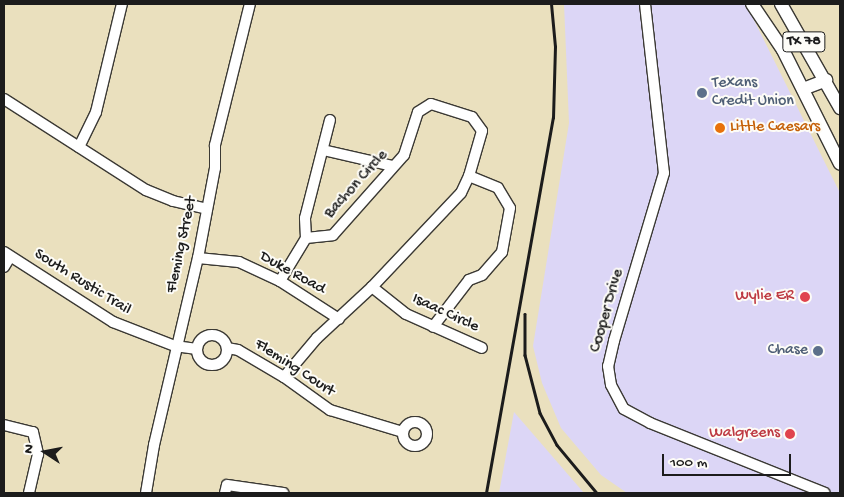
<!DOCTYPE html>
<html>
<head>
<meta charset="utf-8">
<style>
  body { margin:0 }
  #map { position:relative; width:844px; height:497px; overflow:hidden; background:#eae0be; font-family:"Gochi Hand",sans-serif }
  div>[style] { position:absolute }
  .built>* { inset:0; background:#dcd6f6 }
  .roads { filter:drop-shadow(1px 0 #3b3934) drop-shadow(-1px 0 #3b3934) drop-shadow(0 1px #3b3934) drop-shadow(0 -1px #3b3934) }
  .minor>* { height:10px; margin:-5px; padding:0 5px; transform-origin:5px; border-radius:5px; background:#fff }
  .minor>.ring { margin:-5px; padding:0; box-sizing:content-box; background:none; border:10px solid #fff; border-radius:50% }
  .major>* { height:12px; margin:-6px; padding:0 6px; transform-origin:6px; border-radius:6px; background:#fff }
  .rail>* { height:2.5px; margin:-1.25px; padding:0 1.25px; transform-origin:1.25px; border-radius:1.25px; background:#1c1c1c }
  .dots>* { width:14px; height:14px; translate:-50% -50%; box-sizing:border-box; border:2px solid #fdfcf7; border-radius:50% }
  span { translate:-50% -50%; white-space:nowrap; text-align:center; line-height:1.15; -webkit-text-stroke:4px #fdfcf7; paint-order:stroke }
  .shield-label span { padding:1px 4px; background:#fdfcf7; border:1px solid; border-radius:4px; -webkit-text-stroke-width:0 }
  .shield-label { font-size:15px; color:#1c1c1c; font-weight:700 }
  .service-label { font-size:16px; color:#4e5e75 }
  .left { translate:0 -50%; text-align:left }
  .right { translate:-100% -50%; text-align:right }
  .food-label { font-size:16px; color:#c56008 }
  .street-label { font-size:16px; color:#1c1c1c }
  .health-label { font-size:16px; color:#be3a42 }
  .frame { position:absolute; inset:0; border:5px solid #1c1c1c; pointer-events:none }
  .north { position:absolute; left:20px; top:427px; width:50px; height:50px; -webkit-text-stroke:4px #fdfcf7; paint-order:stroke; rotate:281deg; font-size:14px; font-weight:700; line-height:20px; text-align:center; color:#1c1c1c }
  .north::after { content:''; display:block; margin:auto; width:18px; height:22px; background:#1c1c1c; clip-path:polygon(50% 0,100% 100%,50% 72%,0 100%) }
  .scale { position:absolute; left:662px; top:454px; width:129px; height:22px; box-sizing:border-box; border:2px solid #1c1c1c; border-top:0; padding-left:6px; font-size:15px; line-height:18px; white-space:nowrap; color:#1c1c1c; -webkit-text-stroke:4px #fdfcf7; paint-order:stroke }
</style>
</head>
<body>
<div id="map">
  <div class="built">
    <div style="clip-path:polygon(564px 4px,746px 4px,840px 193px,840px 493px,627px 493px,601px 475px,561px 428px,542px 383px,533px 346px,569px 123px)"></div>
    <div style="clip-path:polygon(514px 412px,584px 493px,499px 493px)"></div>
  </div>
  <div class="roads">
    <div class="minor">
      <div style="left:645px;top:4px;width:170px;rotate:83.6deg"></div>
      <div style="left:664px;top:173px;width:175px;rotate:106.6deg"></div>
      <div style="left:614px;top:341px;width:26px;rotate:103deg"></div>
      <div style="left:608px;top:366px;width:19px;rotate:81deg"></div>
      <div style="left:611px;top:385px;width:27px;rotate:62deg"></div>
      <div style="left:624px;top:409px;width:30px;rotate:28deg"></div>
      <div style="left:650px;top:423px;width:188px;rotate:21.8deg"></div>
      <div style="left:4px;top:99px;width:169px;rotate:32.7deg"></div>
      <div style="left:146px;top:190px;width:29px;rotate:22deg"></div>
      <div style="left:173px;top:201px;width:35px;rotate:13deg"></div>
      <div style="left:79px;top:147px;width:39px;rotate:-64deg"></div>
      <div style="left:96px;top:112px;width:111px;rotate:-76.5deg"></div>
      <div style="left:323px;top:150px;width:72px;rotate:12.9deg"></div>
      <div style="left:306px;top:238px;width:27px;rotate:-6deg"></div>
      <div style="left:333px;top:235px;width:107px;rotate:-48.4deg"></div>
      <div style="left:404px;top:155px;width:45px;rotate:-72deg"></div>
      <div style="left:418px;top:112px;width:15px;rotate:-32deg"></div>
      <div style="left:431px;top:104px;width:43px;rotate:17.6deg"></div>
      <div style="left:472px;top:117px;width:17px;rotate:54deg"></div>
      <div style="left:482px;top:131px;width:47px;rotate:106.1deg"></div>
      <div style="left:469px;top:176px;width:31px;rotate:22deg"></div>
      <div style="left:498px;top:188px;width:23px;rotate:59deg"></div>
      <div style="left:510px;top:208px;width:45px;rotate:100.3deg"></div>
      <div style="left:502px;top:252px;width:30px;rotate:131deg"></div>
      <div style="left:482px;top:275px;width:14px;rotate:159deg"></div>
      <div style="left:469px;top:280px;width:59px;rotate:127.5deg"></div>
      <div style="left:306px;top:238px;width:20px;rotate:-93deg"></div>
      <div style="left:305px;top:218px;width:101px;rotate:-75.7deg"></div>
      <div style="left:4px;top:252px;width:130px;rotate:32.7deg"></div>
      <div style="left:113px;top:322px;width:66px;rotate:21.2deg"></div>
      <div style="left:175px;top:346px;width:22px;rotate:8deg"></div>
      <div style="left:198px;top:258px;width:41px;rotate:5.6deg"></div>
      <div style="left:239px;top:262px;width:45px;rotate:24.9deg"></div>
      <div style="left:280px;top:281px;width:70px;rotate:32.8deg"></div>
      <div style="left:4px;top:267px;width:12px;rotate:-59deg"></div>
      <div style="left:280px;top:281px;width:50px;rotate:-58.8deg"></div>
      <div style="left:372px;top:287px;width:43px;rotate:38.5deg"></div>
      <div style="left:406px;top:314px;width:83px;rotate:24.1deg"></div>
      <div class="ring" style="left:197px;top:335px;width:20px;height:20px"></div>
      <div style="left:227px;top:348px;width:11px;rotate:10deg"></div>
      <div style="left:238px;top:350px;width:53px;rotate:30.4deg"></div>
      <div style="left:284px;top:377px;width:57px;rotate:35.7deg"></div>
      <div style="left:330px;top:410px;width:76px;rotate:16.8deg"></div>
      <div style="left:284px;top:377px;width:51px;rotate:-49.8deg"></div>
      <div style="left:317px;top:338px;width:75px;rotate:-42.8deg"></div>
      <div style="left:372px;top:287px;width:129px;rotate:-46.6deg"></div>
      <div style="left:461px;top:193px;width:19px;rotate:-65deg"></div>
      <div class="ring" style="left:403px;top:422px;width:14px;height:14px"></div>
      <div style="left:4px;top:425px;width:30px;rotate:14deg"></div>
      <div style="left:33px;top:432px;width:23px;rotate:77deg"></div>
      <div style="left:38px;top:454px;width:40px;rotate:103deg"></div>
      <div style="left:146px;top:493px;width:49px;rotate:-80.5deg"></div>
      <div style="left:154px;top:445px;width:192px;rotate:-76.8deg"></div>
      <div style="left:198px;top:258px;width:92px;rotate:-79.3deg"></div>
      <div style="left:215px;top:168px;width:23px;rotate:-90deg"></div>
      <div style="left:215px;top:145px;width:145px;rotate:-76.1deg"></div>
      <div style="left:225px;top:493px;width:8px;rotate:-76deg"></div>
      <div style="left:227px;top:485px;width:57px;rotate:8.1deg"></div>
    </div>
    <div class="major">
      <div style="left:752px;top:4px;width:55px;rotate:56deg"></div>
      <div style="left:783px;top:50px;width:127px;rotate:63.4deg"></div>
      <div style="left:781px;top:4px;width:120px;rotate:60.4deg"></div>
      <div style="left:803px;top:89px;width:25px;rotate:-21deg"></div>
    </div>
  </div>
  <div class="rail">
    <div style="left:525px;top:314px;width:41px;rotate:90deg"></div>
    <div style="left:525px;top:355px;width:60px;rotate:75.5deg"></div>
    <div style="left:540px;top:413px;width:36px;rotate:62deg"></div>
    <div style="left:557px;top:445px;width:62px;rotate:50.2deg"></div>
    <div style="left:486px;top:493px;width:381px;rotate:-79.9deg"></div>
    <div style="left:553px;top:118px;width:71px;rotate:-88.4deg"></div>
    <div style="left:555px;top:47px;width:43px;rotate:-95.3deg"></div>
  </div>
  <div class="dots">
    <div style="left:702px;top:93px;background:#5c6f8a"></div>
    <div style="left:720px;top:128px;background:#e8710a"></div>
    <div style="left:805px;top:297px;background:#e0444e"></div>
    <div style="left:818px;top:351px;background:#5c6f8a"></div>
    <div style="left:790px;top:434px;background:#e0444e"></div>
  </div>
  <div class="shield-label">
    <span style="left:804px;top:42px">TX 78</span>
  </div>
  <div class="service-label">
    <span class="left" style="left:712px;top:93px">Texans<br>Credit Union</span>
    <span class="right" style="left:808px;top:351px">Chase</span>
  </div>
  <div class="food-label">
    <span class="left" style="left:730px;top:128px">Little Caesars</span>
  </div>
  <div class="street-label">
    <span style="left:357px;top:185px;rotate:-48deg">Bachon Circle</span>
    <span style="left:183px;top:245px;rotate:-78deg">Fleming Street</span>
    <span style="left:292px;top:274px;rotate:29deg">Duke Road</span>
    <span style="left:82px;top:283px;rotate:32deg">South Rustic Trail</span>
    <span style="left:608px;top:311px;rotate:-74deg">Cooper Drive</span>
    <span style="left:445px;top:314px;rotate:25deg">Isaac Circle</span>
    <span style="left:294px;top:369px;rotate:33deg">Fleming Court</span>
  </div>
  <div class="health-label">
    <span class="right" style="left:794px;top:297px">Wylie ER</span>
    <span class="right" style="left:780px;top:434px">Walgreens</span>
  </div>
  <div class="frame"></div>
  <div class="north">N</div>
  <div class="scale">100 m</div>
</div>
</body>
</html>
